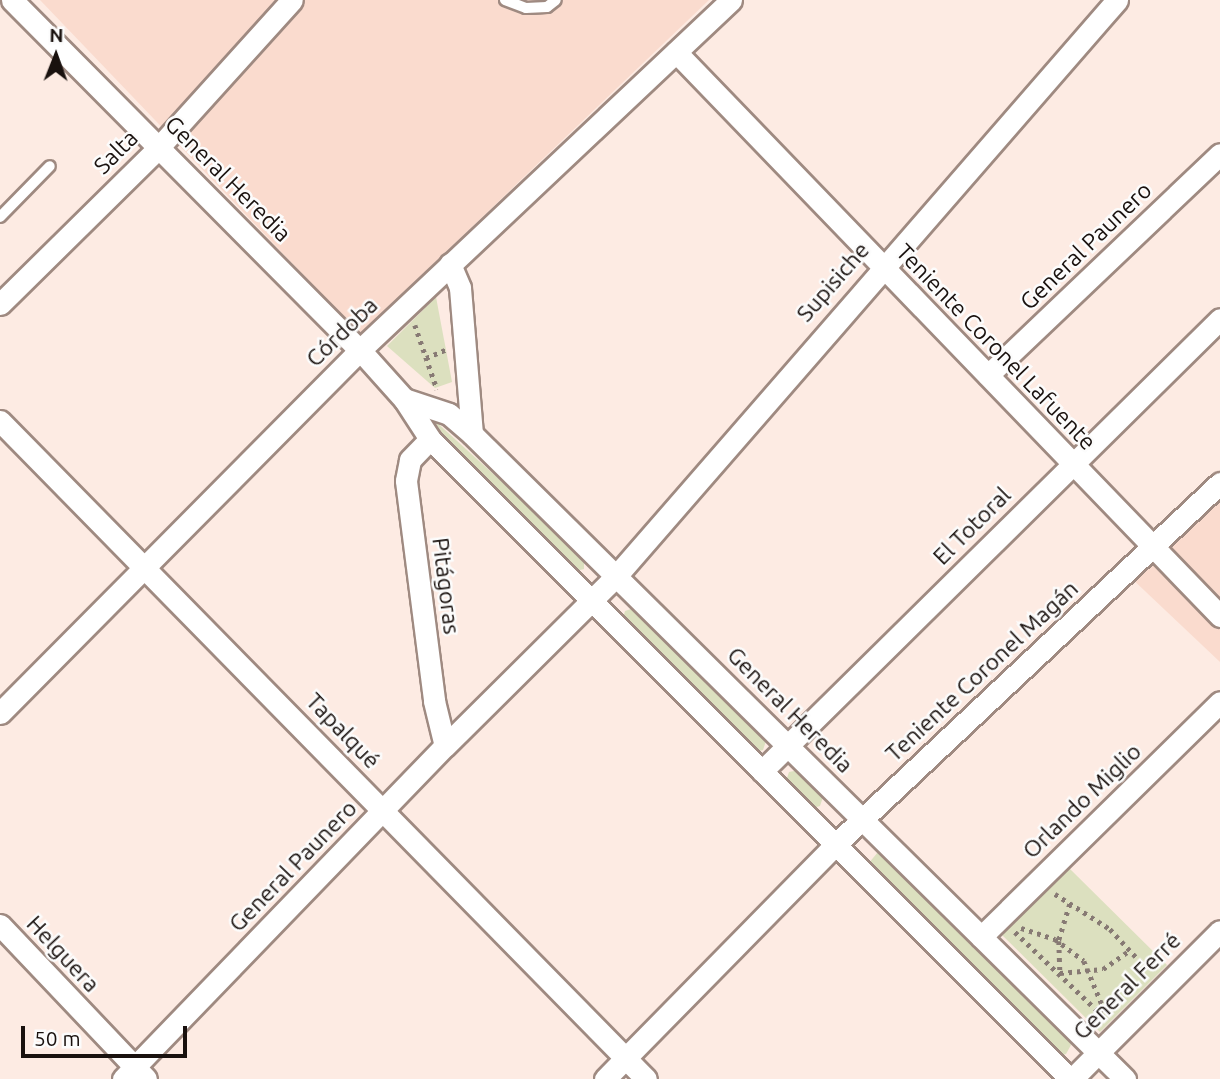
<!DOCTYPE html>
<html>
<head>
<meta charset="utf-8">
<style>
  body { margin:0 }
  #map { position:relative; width:1220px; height:1079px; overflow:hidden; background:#fdebe3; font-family:Ubuntu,sans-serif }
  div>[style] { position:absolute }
  .built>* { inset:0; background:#fadbce }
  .green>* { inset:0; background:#dce0bf }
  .path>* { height:4.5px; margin-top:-2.25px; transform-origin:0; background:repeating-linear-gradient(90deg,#877a74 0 3.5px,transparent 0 8.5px) }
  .roads { filter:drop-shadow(2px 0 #9f8a81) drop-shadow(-2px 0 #9f8a81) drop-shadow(0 2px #9f8a81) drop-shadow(0 -2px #9f8a81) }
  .service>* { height:10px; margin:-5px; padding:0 5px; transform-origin:5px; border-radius:5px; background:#fff }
  .minor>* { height:21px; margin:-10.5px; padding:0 10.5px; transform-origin:10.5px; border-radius:10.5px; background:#fff }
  span { translate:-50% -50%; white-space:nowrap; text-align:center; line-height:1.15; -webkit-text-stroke:5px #fcfcfc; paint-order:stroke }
  .street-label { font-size:23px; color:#19110e }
  .north { position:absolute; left:21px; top:21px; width:70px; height:70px; -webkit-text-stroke:5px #fcfcfc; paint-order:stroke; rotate:1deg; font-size:19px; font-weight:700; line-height:28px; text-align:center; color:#19110e }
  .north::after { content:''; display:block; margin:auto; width:24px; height:32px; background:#19110e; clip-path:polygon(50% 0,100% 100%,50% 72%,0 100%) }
  .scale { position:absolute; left:21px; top:1026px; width:166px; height:32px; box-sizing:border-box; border:4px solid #19110e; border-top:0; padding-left:9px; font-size:21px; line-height:24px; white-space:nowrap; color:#19110e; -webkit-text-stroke:5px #fcfcfc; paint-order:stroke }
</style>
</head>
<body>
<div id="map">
  <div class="built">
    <div style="clip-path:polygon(40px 0,709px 0,360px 334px)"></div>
    <div style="clip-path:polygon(1220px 495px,1220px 662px,1128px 575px)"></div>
  </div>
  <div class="green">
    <div style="clip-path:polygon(436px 297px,452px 382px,435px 388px,387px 346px)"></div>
    <div style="clip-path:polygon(433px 419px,584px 557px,584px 569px,576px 571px,448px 443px)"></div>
    <div style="clip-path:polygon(634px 608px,767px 738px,763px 750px,756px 752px,623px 618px,625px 611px)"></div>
    <div style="clip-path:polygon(799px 770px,824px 794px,820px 806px,813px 808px,786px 781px,789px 772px)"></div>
    <div style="clip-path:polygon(878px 852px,1067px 1037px,1071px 1045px,1066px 1054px,1060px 1056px,868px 864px)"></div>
    <div style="clip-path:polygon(1068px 867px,1167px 965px,1100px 1032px,1001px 934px)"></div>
  </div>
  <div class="path">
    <div style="left:415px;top:325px;width:68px;rotate:71deg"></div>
    <div style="left:426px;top:358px;width:21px;rotate:-23deg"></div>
    <div style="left:1055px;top:894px;width:65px;rotate:32.5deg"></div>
    <div style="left:1110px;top:929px;width:59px;rotate:47.1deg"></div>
    <div style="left:1070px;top:904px;width:39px;rotate:107deg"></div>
    <div style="left:1059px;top:941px;width:32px;rotate:88deg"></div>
    <div style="left:1060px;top:973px;width:43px;rotate:-5.3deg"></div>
    <div style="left:1103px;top:969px;width:33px;rotate:-35deg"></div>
    <div style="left:1021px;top:928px;width:36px;rotate:18deg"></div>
    <div style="left:1055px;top:939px;width:36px;rotate:37deg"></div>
    <div style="left:1084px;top:961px;width:57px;rotate:67.5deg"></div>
    <div style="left:1015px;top:932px;width:124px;rotate:43.7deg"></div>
  </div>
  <div class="roads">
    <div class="service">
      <div style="left:505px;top:0;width:22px;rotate:21deg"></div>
      <div style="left:526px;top:8px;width:21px;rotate:-3deg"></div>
      <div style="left:547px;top:7px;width:11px;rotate:-38deg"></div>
      <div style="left:0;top:217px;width:71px;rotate:-45.6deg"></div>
    </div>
    <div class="minor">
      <div style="left:12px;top:0;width:494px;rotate:45.2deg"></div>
      <div style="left:360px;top:350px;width:66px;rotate:48.1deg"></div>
      <div style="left:404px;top:399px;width:48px;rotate:57deg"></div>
      <div style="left:430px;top:439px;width:905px;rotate:45deg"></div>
      <div style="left:676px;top:52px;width:784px;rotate:46.03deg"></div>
      <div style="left:450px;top:264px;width:26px;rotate:67deg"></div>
      <div style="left:460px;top:288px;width:146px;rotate:85.3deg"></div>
      <div style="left:0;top:304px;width:223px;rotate:-44.6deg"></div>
      <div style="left:159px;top:147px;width:198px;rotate:-47.9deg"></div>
      <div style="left:988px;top:375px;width:320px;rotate:-43.6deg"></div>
      <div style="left:404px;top:399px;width:47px;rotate:18.4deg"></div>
      <div style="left:449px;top:414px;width:30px;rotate:41deg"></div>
      <div style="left:472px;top:434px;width:918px;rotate:44.65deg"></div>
      <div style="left:0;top:421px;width:922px;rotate:45.53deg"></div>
      <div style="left:430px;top:439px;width:29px;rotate:134deg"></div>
      <div style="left:410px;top:460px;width:21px;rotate:101deg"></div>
      <div style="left:406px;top:481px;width:222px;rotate:82.7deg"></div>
      <div style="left:434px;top:701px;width:46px;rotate:76.3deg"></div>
      <div style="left:0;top:713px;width:511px;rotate:-45.24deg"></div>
      <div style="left:360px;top:350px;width:510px;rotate:-43.33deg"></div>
      <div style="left:762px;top:771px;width:643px;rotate:-44.62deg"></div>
      <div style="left:0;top:925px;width:212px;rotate:46.5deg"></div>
      <div style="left:981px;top:937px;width:335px;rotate:-44.5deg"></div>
      <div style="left:123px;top:1079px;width:463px;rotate:-46deg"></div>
      <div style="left:445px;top:746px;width:243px;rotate:-44.8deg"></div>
      <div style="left:617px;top:575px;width:762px;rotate:-48.99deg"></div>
      <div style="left:605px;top:1079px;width:330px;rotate:-45.5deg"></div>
      <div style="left:836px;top:844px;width:527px;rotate:-43.23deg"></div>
      <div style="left:1072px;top:1079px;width:209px;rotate:-45deg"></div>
    </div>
  </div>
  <div class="street-label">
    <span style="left:116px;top:152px;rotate:-45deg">Salta</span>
    <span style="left:228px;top:179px;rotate:45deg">General Heredia</span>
    <span style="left:1086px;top:246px;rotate:-44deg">General Paunero</span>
    <span style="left:833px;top:282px;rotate:-49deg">Supisiche</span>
    <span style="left:342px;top:332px;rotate:-44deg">Córdoba</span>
    <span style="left:996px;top:347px;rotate:46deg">Teniente Coronel Lafuente</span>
    <span style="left:972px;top:526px;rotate:-45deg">El Totoral</span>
    <span style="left:446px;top:586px;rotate:83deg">Pitágoras</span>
    <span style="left:982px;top:671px;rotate:-43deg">Teniente Coronel Magán</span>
    <span style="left:790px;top:710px;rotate:45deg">General Heredia</span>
    <span style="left:343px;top:731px;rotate:46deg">Tapalqué</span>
    <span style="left:1082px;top:801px;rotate:-44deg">Orlando Miglio</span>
    <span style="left:293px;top:866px;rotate:-46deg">General Paunero</span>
    <span style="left:63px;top:954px;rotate:47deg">Helguera</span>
    <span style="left:1127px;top:986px;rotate:-45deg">General Ferré</span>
  </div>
  <div class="north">N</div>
  <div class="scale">50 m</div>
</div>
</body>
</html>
